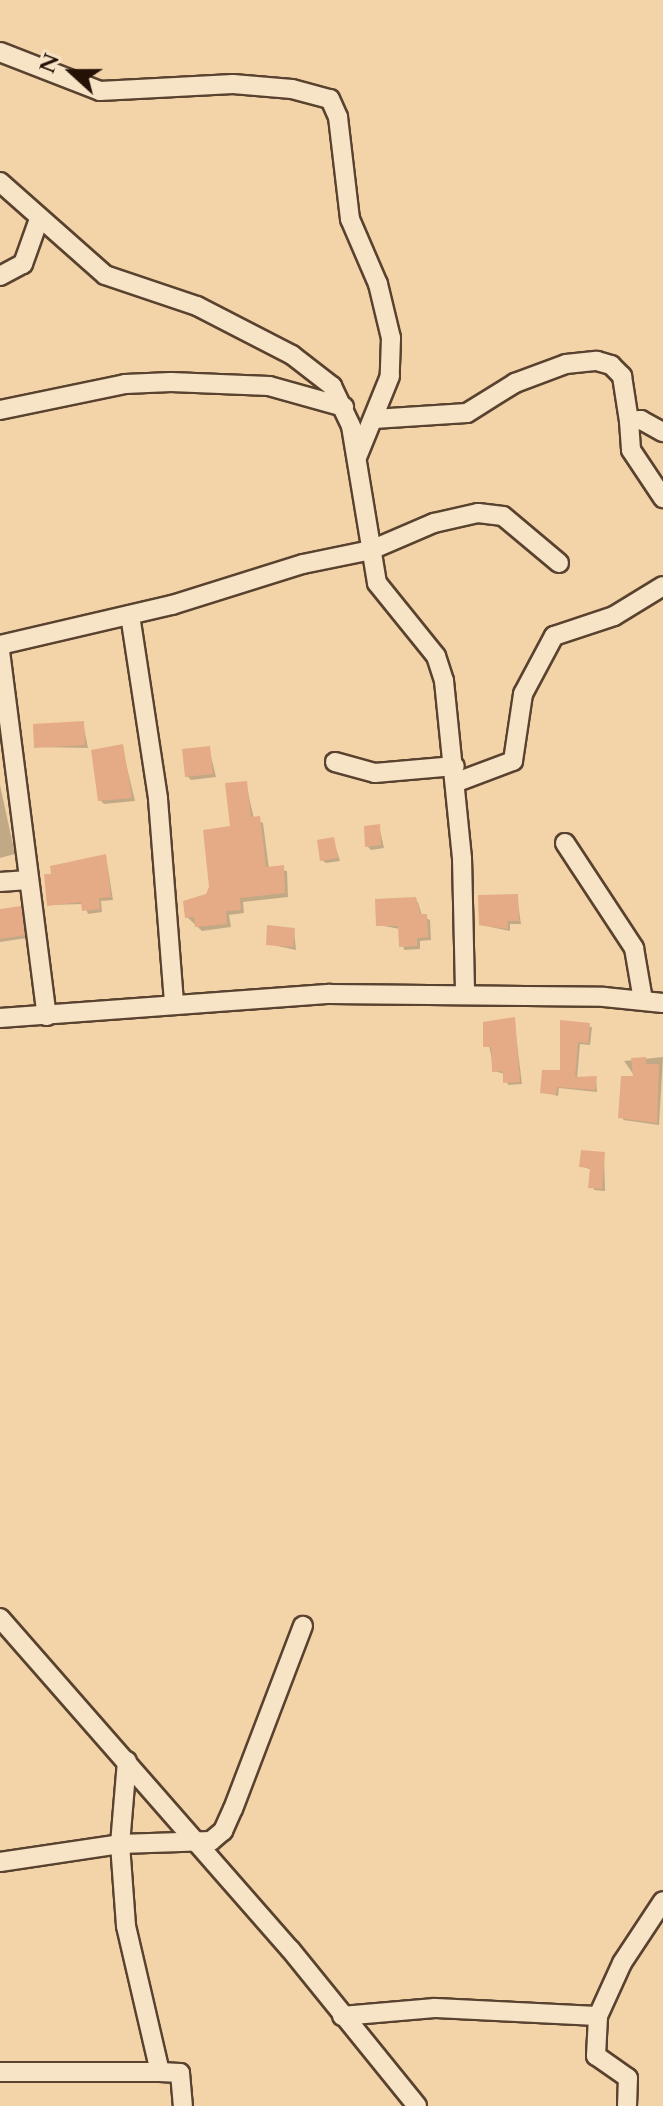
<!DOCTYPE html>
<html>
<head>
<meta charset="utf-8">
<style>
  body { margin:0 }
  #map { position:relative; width:663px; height:2106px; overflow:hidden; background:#f3d4a8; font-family:Cardo,serif }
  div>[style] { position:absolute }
  .shadow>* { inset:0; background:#0003 }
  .building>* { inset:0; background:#e5ab87 }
  .roads { filter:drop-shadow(2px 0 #59422f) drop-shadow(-2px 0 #59422f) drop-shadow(0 2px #59422f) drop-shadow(0 -2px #59422f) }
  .minor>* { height:18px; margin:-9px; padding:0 9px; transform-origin:9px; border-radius:9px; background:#f7e3c6 }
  span { translate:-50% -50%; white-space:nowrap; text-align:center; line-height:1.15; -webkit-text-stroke:8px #f7e3c6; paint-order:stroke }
  .north { position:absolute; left:32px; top:32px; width:80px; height:80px; -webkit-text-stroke:6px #f7e3c6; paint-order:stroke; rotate:291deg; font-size:22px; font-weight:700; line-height:32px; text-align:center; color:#261107 }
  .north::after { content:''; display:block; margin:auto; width:28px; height:36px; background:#261107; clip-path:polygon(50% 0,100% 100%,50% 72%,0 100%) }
</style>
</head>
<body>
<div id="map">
  <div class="shadow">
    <div style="clip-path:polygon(83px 723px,88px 748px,36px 747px)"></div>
    <div style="clip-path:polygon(122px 747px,135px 801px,104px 804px,100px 800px)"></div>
    <div style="clip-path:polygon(209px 748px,216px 777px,191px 780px,187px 776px)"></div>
    <div style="clip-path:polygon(246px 783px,254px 819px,263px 823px,269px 869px,287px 871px,288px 897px,243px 902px,244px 913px,229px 915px,231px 927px,202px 931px,187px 917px,208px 896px)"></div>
    <div style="clip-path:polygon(0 785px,15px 854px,0 858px)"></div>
    <div style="clip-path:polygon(379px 826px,384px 848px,371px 850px,367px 846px)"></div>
    <div style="clip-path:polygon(333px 839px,340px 861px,326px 863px,322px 860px)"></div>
    <div style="clip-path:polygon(106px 856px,113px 900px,101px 901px,102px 912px,88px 914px,84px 904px,49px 905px)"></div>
    <div style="clip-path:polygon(517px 896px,521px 924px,510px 924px,510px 931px,481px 925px)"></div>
    <div style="clip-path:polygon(377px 901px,418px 902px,422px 916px,430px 920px,431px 940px,420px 941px,420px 949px,404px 950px,400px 929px,378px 925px)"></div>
    <div style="clip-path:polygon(20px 908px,27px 938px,0 942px,0 911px)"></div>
    <div style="clip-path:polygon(294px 930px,296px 950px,268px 944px)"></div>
    <div style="clip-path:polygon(514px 1019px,522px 1084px,508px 1085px,505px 1074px,494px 1071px,485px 1024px)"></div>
    <div style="clip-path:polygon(562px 1022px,592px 1027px,590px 1045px,580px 1044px,577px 1079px,596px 1078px,597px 1092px,559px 1088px,558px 1096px,542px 1092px,562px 1072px)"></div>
    <div style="clip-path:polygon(663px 1057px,659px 1125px,623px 1120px,636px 1078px,624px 1061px)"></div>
    <div style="clip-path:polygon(604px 1154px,605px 1191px,594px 1190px,592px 1170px,581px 1166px)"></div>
  </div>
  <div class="building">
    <div style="clip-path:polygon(84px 721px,85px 745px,34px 748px,33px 724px)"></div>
    <div style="clip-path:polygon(123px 744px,132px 798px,98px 801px,91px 750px)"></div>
    <div style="clip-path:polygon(210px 746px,213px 774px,185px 777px,182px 749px)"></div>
    <div style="clip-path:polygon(247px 781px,251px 817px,260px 816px,266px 867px,284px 865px,285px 893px,240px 898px,241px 910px,226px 911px,227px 924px,195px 927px,194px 917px,185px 918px,183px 901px,206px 894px,209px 887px,203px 830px,230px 826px,225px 783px)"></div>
    <div style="clip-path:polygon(380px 824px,381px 845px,365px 847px,364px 826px)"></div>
    <div style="clip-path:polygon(334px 837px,338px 858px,320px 861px,317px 840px)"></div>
    <div style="clip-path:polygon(106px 854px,111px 897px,99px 898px,100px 909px,82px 911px,81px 902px,47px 906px,44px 874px,51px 874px,50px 866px)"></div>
    <div style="clip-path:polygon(518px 894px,519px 921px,507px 921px,508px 929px,479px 925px,478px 895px)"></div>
    <div style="clip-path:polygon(416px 897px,420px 914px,427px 914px,428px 937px,417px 938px,417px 946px,399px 947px,398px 926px,376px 926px,375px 899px)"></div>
    <div style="clip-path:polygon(21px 906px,25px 935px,0 939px,0 909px)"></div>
    <div style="clip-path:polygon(267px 925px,295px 928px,293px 947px,266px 945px)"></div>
    <div style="clip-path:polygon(515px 1017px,520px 1082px,503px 1083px,503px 1071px,492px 1072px,491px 1047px,483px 1047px,483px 1022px)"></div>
    <div style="clip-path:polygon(560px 1020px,590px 1023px,588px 1043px,578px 1042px,575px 1077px,597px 1076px,595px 1090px,557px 1087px,556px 1095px,540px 1093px,542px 1070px,560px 1070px)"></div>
    <div style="clip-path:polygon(646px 1057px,646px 1064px,659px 1064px,657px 1123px,618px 1118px,621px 1076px,633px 1076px,631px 1058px)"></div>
    <div style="clip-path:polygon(581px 1150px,605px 1152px,602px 1189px,588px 1188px,590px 1168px,579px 1167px)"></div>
  </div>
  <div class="roads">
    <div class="minor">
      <div style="left:0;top:52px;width:107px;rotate:21.3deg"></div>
      <div style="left:100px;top:91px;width:133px;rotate:-3deg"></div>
      <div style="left:233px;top:84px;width:59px;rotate:4.8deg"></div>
      <div style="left:292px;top:89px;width:39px;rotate:15deg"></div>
      <div style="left:330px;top:99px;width:20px;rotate:66deg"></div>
      <div style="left:338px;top:117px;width:103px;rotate:83.3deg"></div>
      <div style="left:350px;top:219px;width:71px;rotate:66.7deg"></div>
      <div style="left:378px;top:284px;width:56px;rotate:76.5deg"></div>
      <div style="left:391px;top:338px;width:38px;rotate:92deg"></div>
      <div style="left:390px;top:376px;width:85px;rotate:112.1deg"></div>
      <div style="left:0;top:182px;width:140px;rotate:41.5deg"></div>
      <div style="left:105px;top:275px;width:97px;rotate:18.6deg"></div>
      <div style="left:197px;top:306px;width:107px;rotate:27.3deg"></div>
      <div style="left:292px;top:355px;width:51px;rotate:37.8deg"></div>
      <div style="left:332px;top:386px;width:44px;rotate:64.6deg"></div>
      <div style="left:351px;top:426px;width:159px;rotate:80.6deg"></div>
      <div style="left:377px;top:583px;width:94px;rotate:51.1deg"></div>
      <div style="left:436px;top:656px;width:26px;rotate:72deg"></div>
      <div style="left:444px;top:681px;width:178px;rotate:84.2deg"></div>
      <div style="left:462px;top:858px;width:136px;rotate:88.7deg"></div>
      <div style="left:0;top:276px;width:26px;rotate:-28deg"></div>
      <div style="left:23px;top:264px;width:48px;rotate:-70.4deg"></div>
      <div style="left:0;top:410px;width:128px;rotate:-11.7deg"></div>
      <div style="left:125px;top:384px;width:46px;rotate:-2.5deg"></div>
      <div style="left:171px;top:382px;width:98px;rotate:2.3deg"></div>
      <div style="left:269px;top:386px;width:78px;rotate:15.6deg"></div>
      <div style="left:374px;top:419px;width:93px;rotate:-3.7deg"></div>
      <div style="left:467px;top:413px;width:57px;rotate:-32deg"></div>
      <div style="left:515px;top:383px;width:54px;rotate:-20.4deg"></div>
      <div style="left:566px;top:364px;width:31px;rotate:-6deg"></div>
      <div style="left:597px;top:361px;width:15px;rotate:16deg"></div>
      <div style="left:611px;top:365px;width:16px;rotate:45deg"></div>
      <div style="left:622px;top:376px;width:46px;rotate:81.2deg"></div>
      <div style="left:629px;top:421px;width:12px;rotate:-5deg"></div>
      <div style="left:641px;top:420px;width:25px;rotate:29deg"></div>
      <div style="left:629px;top:421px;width:29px;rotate:86deg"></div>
      <div style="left:631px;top:450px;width:58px;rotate:56.3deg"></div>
      <div style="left:130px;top:615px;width:186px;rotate:81.3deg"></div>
      <div style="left:158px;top:799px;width:205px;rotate:85.5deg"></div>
      <div style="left:0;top:645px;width:177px;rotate:-13.1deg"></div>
      <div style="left:172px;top:605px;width:137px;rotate:-17.4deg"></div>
      <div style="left:303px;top:564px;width:69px;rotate:-11.6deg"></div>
      <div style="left:371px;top:550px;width:69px;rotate:-23.2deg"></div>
      <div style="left:434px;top:523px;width:45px;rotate:-12.8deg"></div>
      <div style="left:478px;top:513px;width:25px;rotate:7deg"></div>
      <div style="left:503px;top:516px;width:73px;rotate:40deg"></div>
      <div style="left:0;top:651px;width:368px;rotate:82.7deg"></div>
      <div style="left:335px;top:762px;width:41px;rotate:15.4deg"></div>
      <div style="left:375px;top:773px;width:80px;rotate:-5deg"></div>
      <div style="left:457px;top:782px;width:60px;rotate:-20.6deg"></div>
      <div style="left:513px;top:761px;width:68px;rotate:-81.5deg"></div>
      <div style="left:523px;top:694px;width:66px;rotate:-61.9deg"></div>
      <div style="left:554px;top:636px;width:63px;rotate:-18.4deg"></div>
      <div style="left:614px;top:616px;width:57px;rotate:-31.5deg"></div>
      <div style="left:565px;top:843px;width:126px;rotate:56.7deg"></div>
      <div style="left:634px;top:948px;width:53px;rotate:80.2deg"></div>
      <div style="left:0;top:882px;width:28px;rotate:-4deg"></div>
      <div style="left:0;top:1018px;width:331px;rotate:-4.2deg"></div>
      <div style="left:330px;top:994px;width:274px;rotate:0.6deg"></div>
      <div style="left:604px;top:997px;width:59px;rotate:5.8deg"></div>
      <div style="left:0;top:1618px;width:440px;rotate:48.8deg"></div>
      <div style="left:290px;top:1949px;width:202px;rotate:51deg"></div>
      <div style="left:127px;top:1761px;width:83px;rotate:94.8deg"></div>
      <div style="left:120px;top:1844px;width:82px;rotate:85.8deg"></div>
      <div style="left:126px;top:1926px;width:150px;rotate:76.9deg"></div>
      <div style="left:160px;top:2072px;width:20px;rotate:3deg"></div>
      <div style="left:180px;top:2073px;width:33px;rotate:85deg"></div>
      <div style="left:0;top:1862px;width:121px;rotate:-8.5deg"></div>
      <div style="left:120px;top:1844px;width:91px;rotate:-1.9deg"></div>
      <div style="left:211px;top:1841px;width:16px;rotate:-40deg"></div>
      <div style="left:223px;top:1831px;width:24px;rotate:-66deg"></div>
      <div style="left:233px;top:1809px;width:196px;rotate:-69.1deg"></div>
      <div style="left:342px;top:2016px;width:93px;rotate:-4.9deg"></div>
      <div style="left:435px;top:2008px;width:163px;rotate:2.8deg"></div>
      <div style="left:0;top:2072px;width:160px"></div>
      <div style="left:627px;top:2106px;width:28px;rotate:-88deg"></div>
      <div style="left:628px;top:2078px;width:39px;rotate:-145deg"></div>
      <div style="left:596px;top:2056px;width:40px;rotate:-87.1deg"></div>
      <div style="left:598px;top:2016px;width:58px;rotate:-65.6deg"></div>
      <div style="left:622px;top:1963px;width:74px;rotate:-56.5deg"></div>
    </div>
  </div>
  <div class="north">N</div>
</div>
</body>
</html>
